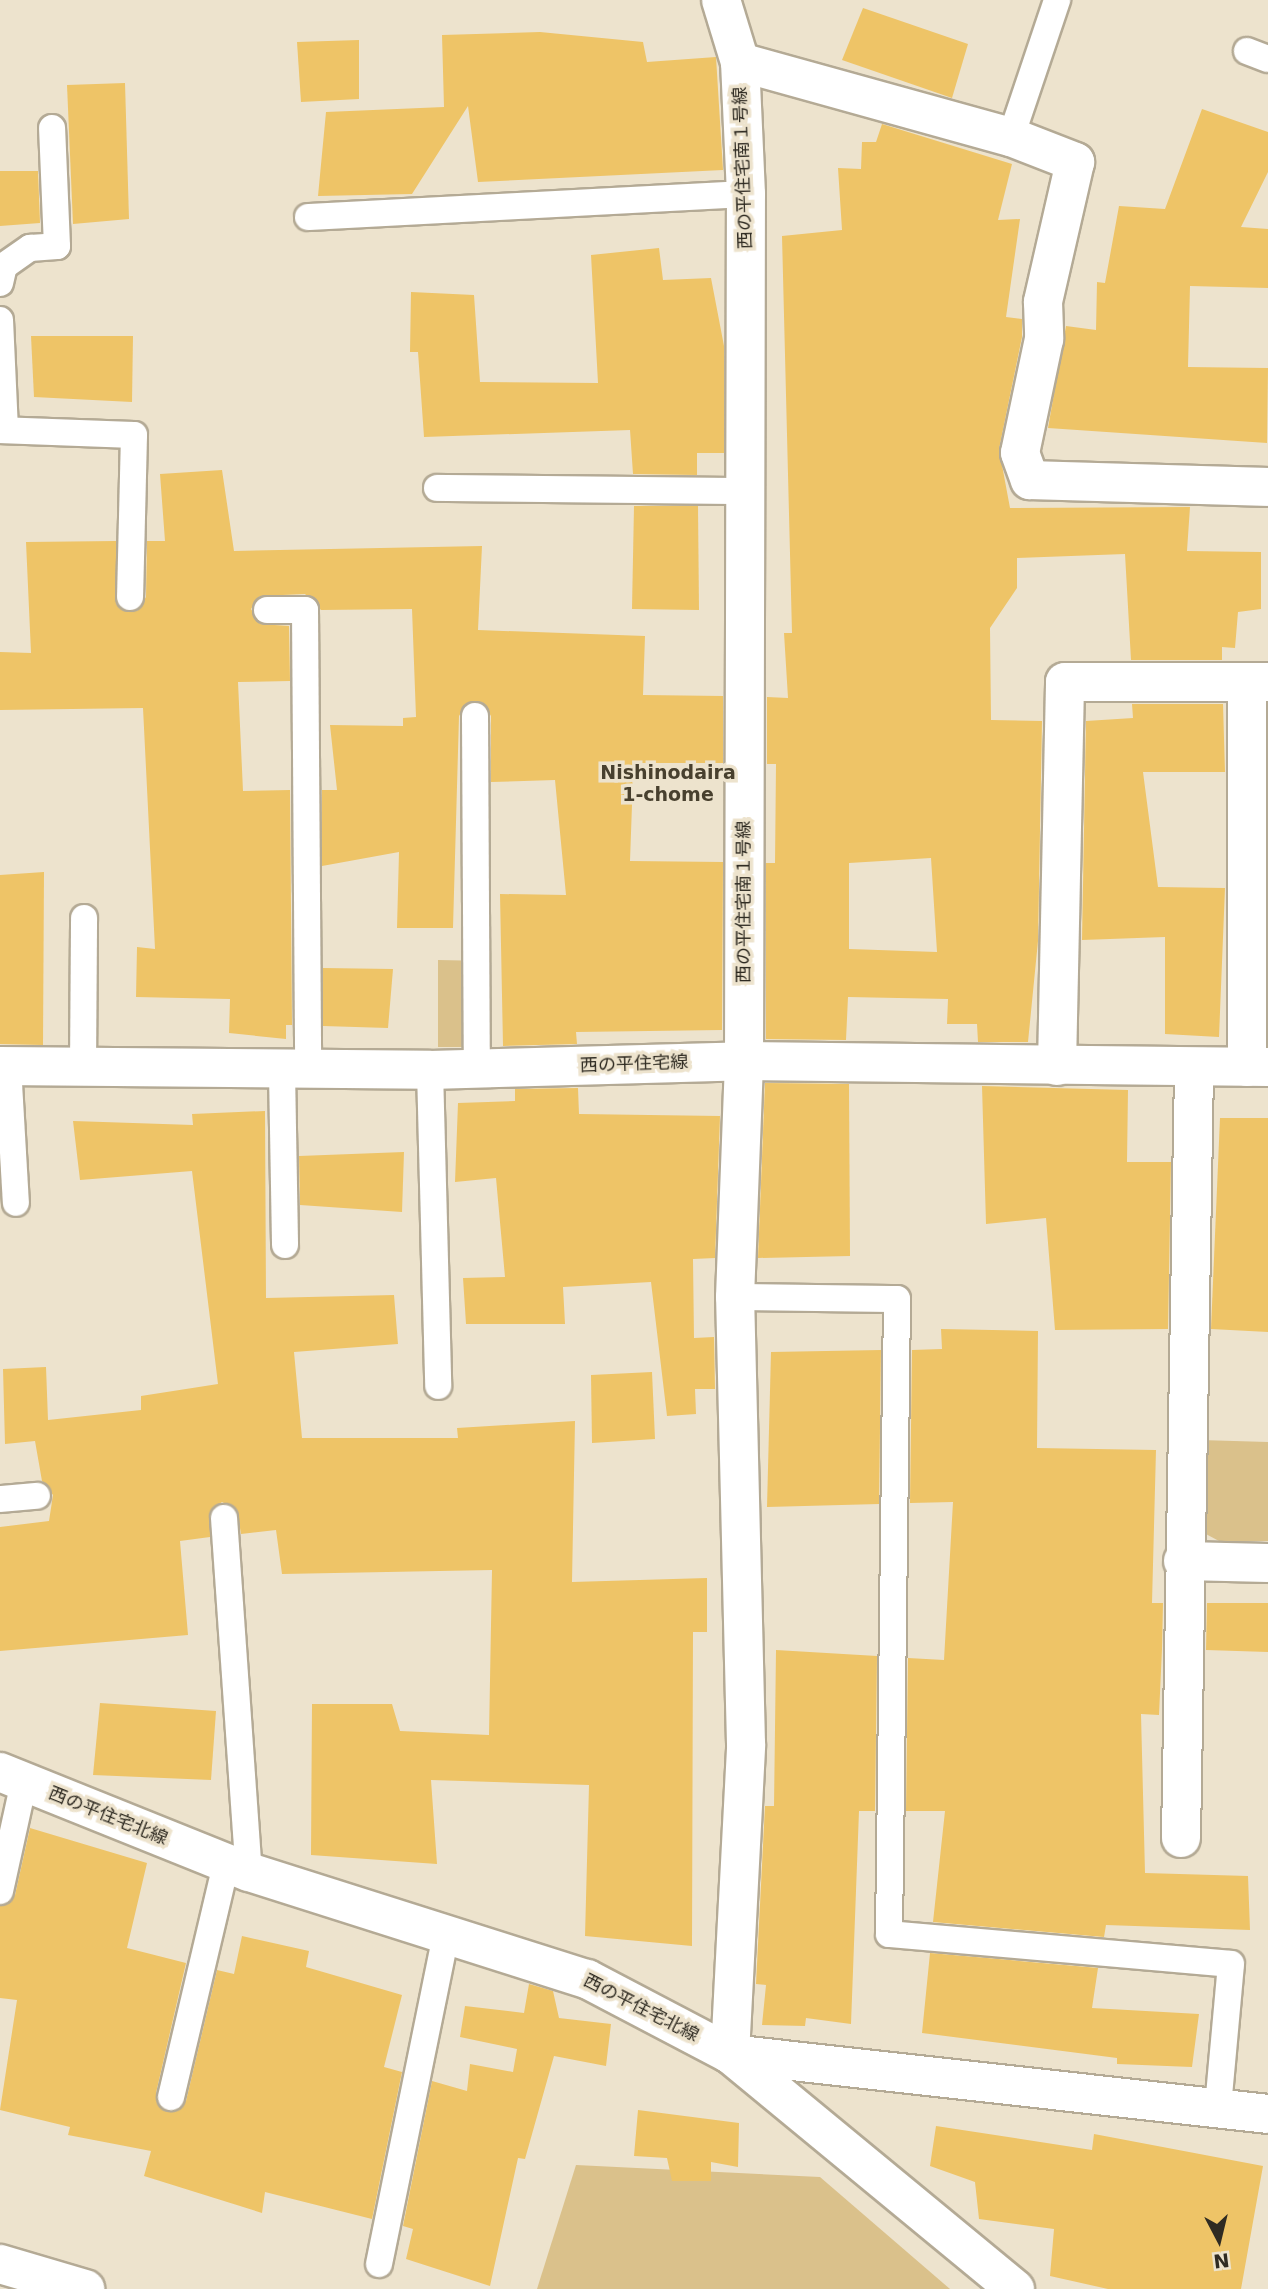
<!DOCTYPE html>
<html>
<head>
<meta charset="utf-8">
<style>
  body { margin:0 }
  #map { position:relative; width:1268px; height:2289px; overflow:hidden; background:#ede3cd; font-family:"DejaVu Sans","Noto Sans JP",sans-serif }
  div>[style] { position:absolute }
  .green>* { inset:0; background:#dac18b }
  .building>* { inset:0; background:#eec467 }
  .roads { filter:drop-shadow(2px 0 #b4aa95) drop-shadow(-2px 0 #b4aa95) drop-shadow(0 2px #b4aa95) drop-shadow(0 -2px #b4aa95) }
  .lane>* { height:26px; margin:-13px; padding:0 13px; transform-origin:13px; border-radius:13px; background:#fff }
  .street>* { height:38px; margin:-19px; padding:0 19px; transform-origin:19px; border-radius:19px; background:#fff }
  span { translate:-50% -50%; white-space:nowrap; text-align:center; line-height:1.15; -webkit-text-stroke:7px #ede3cd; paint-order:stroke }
  .street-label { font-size:18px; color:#2f2b22 }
  .neighbourhood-label { font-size:19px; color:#48402e; font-weight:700 }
  .north { position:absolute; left:1184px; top:2205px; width:70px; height:70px; -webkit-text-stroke:5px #ede3cd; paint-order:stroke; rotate:173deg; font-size:19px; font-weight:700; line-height:28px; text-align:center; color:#2f2b22 }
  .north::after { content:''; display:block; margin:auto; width:24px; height:32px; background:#2f2b22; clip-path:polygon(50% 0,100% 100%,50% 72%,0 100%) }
</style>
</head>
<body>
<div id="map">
  <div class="green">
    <div style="clip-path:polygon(438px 960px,488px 961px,472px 1047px,438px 1047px)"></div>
    <div style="clip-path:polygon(1200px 1440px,1268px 1442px,1268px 1541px,1219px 1541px,1204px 1533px)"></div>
    <div style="clip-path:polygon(576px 2165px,820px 2177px,950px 2289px,537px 2289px)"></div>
  </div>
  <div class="building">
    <div style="clip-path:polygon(863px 8px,968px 44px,952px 98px,842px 60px)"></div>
    <div style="clip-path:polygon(540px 32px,643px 42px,647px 62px,716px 57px,723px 170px,478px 182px,468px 106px,412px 194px,318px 196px,326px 112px,444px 107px,442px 35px)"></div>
    <div style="clip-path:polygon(359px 40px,359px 99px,301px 102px,297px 42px)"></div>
    <div style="clip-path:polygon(125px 83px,129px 219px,73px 224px,67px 85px)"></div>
    <div style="clip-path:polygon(1202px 109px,1268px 132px,1268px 172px,1241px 227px,1268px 229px,1268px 288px,1190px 286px,1188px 367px,1268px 368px,1267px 443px,1048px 428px,1066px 326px,1096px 330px,1097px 282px,1105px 283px,1119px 206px,1165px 209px)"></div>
    <div style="clip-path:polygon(evenodd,882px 124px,1012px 164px,998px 220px,1020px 219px,1006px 317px,1022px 319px,1022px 337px,999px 449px,1010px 508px,1190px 507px,1187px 551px,1261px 552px,1261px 609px,1238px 612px,1235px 648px,1222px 647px,1222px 660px,1131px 660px,1125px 554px,1017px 558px,1017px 588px,990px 628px,991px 720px,1042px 721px,1038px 941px,1028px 1042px,978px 1042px,977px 1024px,947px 1024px,948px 999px,848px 997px,846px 1040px,766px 1039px,766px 863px,775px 863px,776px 764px,767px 764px,767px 697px,788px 698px,784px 633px,792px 633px,782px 236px,842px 230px,838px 168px,861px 169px,862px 142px,876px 142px,882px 124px,931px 858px,937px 952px,849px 949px,849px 863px,931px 858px)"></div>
    <div style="clip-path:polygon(0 171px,38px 171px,40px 223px,0 226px)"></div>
    <div style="clip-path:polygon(659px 248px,663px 280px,711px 278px,724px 346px,724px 453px,697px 453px,697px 475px,633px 474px,630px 430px,424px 437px,418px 352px,410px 352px,411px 292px,474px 295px,480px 382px,598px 383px,591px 255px)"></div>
    <div style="clip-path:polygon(31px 336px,133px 336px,132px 402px,34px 397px)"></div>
    <div style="clip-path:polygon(222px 470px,234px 551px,482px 546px,478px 630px,645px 636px,643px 695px,723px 696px,723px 763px,639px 763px,639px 777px,633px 777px,630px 861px,723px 862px,722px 1030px,576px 1032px,577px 1044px,503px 1046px,500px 894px,566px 895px,555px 780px,491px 782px,491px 716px,482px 702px,467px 703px,459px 716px,453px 928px,397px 928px,399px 852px,322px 866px,322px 790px,337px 790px,330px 725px,403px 726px,403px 718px,416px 717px,412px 609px,321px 610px,305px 594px,260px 596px,251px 609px,260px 624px,289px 626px,290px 681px,238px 682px,243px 791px,290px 790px,292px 1025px,286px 1025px,286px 1039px,229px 1033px,230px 999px,136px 997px,137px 947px,155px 949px,143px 708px,0 710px,0 652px,31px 653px,26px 542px,116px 541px,116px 604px,137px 611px,146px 597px,147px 541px,165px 541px,160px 474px)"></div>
    <div style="clip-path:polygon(634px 506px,698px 506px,699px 610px,632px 609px)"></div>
    <div style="clip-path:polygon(1132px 704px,1223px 704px,1225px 772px,1143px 772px,1158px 887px,1225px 888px,1219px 1037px,1165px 1034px,1165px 937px,1082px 940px,1086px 721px,1133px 718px)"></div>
    <div style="clip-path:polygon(44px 872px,43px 1045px,0 1044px,0 875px)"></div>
    <div style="clip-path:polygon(323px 968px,393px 969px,388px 1028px,323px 1026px)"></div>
    <div style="clip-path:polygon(765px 1083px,849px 1084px,850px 1256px,758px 1258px)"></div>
    <div style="clip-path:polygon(982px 1086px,1128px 1090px,1127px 1162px,1171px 1162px,1168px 1329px,1055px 1330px,1046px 1218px,986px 1224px)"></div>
    <div style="clip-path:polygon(578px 1088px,579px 1114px,720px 1116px,715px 1258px,693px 1259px,694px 1338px,714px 1337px,715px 1389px,695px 1389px,696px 1414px,667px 1416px,651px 1282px,563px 1287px,565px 1324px,466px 1324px,463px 1278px,505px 1277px,496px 1178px,455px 1182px,458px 1103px,515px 1101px,515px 1089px)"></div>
    <div style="clip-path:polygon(265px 1111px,266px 1298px,394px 1295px,398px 1344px,294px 1352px,302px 1438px,458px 1438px,457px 1428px,575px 1421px,572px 1582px,707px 1578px,707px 1632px,693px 1632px,692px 1946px,585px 1936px,589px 1785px,431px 1780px,437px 1864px,311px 1855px,312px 1704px,392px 1704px,400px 1731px,489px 1735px,492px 1570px,282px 1574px,276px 1530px,241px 1534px,237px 1510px,222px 1502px,210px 1512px,210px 1537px,180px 1541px,188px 1635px,0 1651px,0 1527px,49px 1521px,53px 1495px,42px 1481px,35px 1441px,5px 1444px,3px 1369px,46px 1367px,48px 1420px,141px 1410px,141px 1396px,218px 1384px,192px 1171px,80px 1180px,73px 1121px,193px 1125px,192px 1114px)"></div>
    <div style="clip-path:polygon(1220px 1118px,1268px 1118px,1268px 1332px,1211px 1329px)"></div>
    <div style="clip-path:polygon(404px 1152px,402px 1212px,300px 1205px,299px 1156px)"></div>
    <div style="clip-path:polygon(941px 1329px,1038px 1331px,1037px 1448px,1156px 1450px,1152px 1603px,1163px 1603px,1162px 1649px,1159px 1715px,1141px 1714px,1145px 1873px,1248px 1876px,1250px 1930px,1106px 1925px,1104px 1937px,933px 1922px,945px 1811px,906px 1811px,908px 1658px,944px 1660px,953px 1502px,910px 1503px,912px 1350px,942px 1349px)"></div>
    <div style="clip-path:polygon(881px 1350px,879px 1504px,767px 1507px,771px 1352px)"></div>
    <div style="clip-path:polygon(652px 1372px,655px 1439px,592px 1443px,591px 1375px)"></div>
    <div style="clip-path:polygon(1207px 1603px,1268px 1603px,1268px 1652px,1206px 1650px)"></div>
    <div style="clip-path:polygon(776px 1650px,877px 1656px,875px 1811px,859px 1811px,851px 2024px,806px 2018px,805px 2026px,762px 2025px,766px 1985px,756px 1984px,765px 1806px,774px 1806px)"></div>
    <div style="clip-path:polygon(100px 1703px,216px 1711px,211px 1780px,93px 1775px)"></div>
    <div style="clip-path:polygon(30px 1828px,147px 1863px,127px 1948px,186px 1963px,156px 2093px,167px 2112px,186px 2101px,217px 1970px,234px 1974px,242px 1936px,309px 1951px,306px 1967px,402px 1995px,384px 2067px,402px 2072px,372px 2219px,265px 2192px,262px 2213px,144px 2176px,151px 2151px,68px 2135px,70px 2127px,0 2110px,17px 2000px,0 1998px,0 1906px,15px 1895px)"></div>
    <div style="clip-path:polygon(930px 1953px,1098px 1968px,1092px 2008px,1199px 2014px,1192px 2067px,1117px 2064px,1117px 2058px,922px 2033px)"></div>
    <div style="clip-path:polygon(529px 1984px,553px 1991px,559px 2018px,611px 2024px,606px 2066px,554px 2056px,525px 2159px,518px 2158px,490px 2286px,406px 2259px,413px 2229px,403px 2226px,432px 2081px,467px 2091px,470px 2064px,513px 2072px,517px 2049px,460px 2037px,465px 2006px,524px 2013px)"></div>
    <div style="clip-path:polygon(638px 2110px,739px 2123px,738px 2167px,711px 2162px,711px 2181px,672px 2181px,667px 2158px,634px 2156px)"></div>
    <div style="clip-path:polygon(936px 2126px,1092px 2150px,1094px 2134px,1263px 2166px,1241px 2289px,1108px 2289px,1050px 2276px,1054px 2229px,979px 2219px,975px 2182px,930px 2166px)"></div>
  </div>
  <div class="roads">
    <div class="lane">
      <div style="left:1247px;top:51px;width:22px;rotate:21deg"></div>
      <div style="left:1011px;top:137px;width:145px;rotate:-71.4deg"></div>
      <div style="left:308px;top:217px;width:439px;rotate:-3deg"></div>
      <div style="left:0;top:283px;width:17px;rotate:-77deg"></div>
      <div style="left:4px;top:266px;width:32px;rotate:-35deg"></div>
      <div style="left:30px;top:248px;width:27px;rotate:-4deg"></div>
      <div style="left:57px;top:246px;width:118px;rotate:-92.4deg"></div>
      <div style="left:0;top:320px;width:110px;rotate:87.4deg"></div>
      <div style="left:0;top:430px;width:134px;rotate:2.1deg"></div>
      <div style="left:134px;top:435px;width:162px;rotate:91.4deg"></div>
      <div style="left:437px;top:488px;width:308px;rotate:0.6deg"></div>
      <div style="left:267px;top:610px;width:38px"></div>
      <div style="left:305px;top:610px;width:460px;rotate:89.6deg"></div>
      <div style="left:475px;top:716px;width:352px;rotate:89.7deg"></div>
      <div style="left:8px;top:1066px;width:137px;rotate:86.7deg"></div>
      <div style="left:83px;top:1069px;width:151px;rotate:-89.6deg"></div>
      <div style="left:430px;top:1070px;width:316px;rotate:88.5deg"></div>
      <div style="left:282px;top:1071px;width:174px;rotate:89deg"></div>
      <div style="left:735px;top:1297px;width:162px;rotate:0.7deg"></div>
      <div style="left:897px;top:1299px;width:635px;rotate:90.72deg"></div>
      <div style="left:889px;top:1934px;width:343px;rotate:5deg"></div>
      <div style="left:1231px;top:1964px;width:143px;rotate:95.2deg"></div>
      <div style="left:0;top:1499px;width:37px;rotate:-5deg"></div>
      <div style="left:224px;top:1518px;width:355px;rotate:86deg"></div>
      <div style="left:0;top:1891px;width:112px;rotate:-77.6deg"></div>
      <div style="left:171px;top:2097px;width:239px;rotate:-76.7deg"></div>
      <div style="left:379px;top:2264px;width:337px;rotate:-78.5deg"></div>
    </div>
    <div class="street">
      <div style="left:721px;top:0;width:65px;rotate:73deg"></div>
      <div style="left:0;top:1066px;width:430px;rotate:0.5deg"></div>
      <div style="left:430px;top:1070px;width:314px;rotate:-1.6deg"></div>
      <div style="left:744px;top:1061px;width:524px;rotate:0.66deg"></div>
      <div style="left:1057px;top:1066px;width:384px;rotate:-88.8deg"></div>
      <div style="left:1065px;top:682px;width:203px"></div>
      <div style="left:1247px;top:1067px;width:384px;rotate:-90deg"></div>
      <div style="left:1183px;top:1561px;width:85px;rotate:1.3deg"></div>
      <div style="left:0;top:1772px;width:268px;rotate:21.9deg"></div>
      <div style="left:249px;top:1872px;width:355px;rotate:17.6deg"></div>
      <div style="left:587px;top:1979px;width:161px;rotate:27.7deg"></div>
      <div style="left:730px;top:2054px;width:541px;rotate:6.36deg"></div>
      <div style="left:1181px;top:1838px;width:771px;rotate:-89.03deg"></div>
      <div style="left:0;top:2264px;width:89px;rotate:16.4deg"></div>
      <div style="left:1015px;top:2289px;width:369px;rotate:-140.5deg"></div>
      <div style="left:730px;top:2054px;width:310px;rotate:-87deg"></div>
      <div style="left:746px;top:1744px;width:447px;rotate:-91.4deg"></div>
      <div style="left:735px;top:1297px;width:236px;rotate:-87.8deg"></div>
      <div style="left:744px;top:1061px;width:867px;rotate:-89.87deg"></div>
      <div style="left:746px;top:194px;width:132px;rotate:-92.6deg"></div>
      <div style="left:740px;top:62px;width:281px;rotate:15.5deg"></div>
      <div style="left:1011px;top:137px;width:69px;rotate:21.3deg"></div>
      <div style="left:1075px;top:162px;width:144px;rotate:102.9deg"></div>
      <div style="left:1043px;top:302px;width:37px;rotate:88deg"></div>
      <div style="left:1044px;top:339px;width:116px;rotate:101.9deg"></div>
      <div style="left:1020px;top:453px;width:29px;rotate:70deg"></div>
      <div style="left:1030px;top:480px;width:238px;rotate:1.7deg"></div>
    </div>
  </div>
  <div class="street-label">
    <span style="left:743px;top:168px;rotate:-92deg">西の平住宅南１号線</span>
    <span style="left:744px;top:902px;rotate:-90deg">西の平住宅南１号線</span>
    <span style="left:634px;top:1064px;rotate:-2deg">西の平住宅線</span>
    <span style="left:108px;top:1816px;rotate:22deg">西の平住宅北線</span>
    <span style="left:641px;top:2008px;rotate:27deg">西の平住宅北線</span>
  </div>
  <div class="neighbourhood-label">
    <span style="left:668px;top:784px">Nishinodaira<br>1-chome</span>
  </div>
  <div class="north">N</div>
</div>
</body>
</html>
